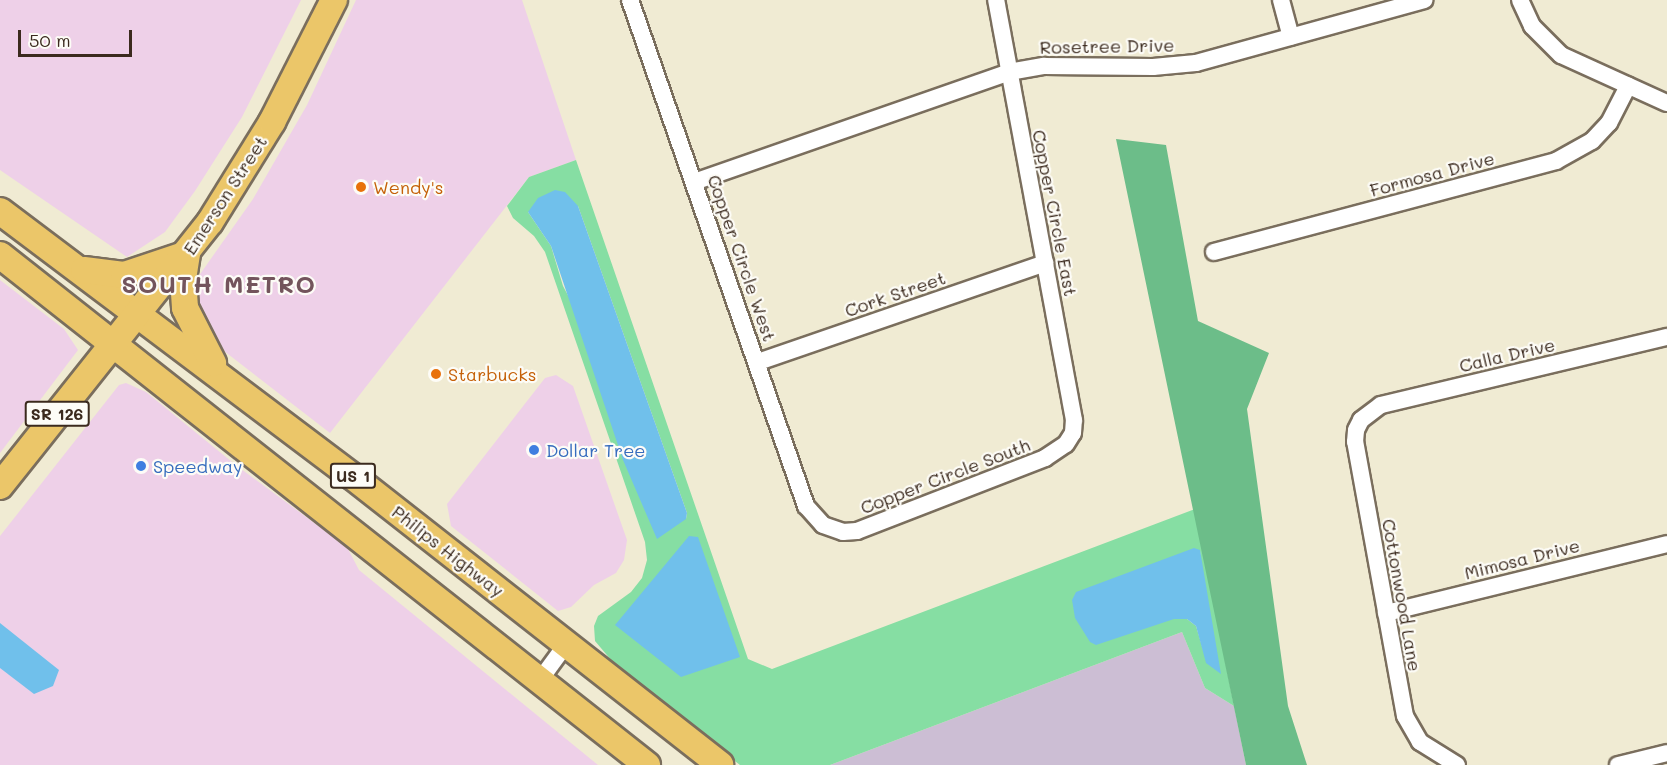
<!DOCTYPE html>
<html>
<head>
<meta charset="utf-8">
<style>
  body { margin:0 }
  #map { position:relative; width:1667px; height:765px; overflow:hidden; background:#f0ebd3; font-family:Mali,sans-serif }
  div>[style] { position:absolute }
  .built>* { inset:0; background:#eed0e8 }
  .industrial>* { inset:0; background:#ccbed4 }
  .green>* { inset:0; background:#86dea3 }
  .forest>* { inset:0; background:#6cbd89 }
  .water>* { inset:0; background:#70c0eb }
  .roads { filter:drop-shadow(2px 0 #7a6e5d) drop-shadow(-2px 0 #7a6e5d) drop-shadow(0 2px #7a6e5d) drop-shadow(0 -2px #7a6e5d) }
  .street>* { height:16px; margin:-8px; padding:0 8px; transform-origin:8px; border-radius:8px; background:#fff }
  .primary>* { height:26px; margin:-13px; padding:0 13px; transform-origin:13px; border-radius:13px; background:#ebc669 }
  .dots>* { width:16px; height:16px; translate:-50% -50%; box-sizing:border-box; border:3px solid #fdfcf7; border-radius:50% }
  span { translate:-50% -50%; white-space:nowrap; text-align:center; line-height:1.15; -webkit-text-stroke:4.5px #fdfcf7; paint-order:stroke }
  .shield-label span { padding:2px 4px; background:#fdfcf7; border:2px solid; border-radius:4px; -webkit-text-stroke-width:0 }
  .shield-label { font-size:16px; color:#3b2a1e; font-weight:700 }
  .street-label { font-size:18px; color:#3b2a1e }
  .food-label { font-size:18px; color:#c56008 }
  .left { translate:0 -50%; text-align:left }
  .shop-label { font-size:18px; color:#366cbe }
  .district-label { font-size:24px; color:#73545c; font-weight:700; letter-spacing:1.5px }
  .scale { position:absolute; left:18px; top:30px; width:114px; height:27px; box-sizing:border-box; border:3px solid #3b2a1e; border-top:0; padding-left:8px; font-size:18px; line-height:21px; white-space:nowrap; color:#3b2a1e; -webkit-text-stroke:4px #fdfcf7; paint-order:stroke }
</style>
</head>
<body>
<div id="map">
  <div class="built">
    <div style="clip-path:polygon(0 0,301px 0,242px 117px,195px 191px,165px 232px,127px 257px,0 170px)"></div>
    <div style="clip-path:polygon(356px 0,522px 0,576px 160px,529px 177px,330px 433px,206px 337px,191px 287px,253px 199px,307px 105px)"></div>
    <div style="clip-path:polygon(0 280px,64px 329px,78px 350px,0 453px)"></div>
    <div style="clip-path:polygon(556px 375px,573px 386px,627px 540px,624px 560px,616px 573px,594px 585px,571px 607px,558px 611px,451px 526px,447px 504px,545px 378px)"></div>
    <div style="clip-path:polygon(126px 383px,146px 392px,237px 466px,347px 547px,359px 570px,598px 765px,0 765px,0 536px,119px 385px)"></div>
  </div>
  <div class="industrial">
    <div style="clip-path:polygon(1182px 632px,1205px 688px,1234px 706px,1246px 765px,830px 765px)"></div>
  </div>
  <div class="green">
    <div style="clip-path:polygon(evenodd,576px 160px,748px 659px,772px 669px,1195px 509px,1234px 706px,1205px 688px,1182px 632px,830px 765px,740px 765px,623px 674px,595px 641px,594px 626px,598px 616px,631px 592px,642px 578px,647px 560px,645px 542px,545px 252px,534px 236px,513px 218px,507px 206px,529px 177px,576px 160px,578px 206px,687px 513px,686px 519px,563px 286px,551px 246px,528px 212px,578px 206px,576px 160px,1200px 550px,1207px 663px,1196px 626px,1187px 619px,1174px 619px,1200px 550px)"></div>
  </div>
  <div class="forest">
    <div style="clip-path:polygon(1116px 139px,1166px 145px,1198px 321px,1269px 353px,1247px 409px,1288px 706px,1307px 765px,1246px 765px)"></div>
  </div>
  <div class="water">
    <div style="clip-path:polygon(555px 190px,565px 192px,578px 206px,687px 513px,686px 519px,657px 539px,623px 460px,551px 246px,528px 212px,538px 198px)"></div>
    <div style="clip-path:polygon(689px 536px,698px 537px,740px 657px,681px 677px,615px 625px)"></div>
    <div style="clip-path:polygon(1194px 548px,1200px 550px,1221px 674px,1206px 663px,1196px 626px,1187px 619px,1174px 619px,1096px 645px,1090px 642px,1075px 618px,1072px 600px,1076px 592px)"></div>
    <div style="clip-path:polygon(0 623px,59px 670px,53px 686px,34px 694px,0 668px)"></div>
  </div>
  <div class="roads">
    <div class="street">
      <div style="left:630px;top:0;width:536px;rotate:70.82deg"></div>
      <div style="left:806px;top:506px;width:25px;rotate:48deg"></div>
      <div style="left:823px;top:525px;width:21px;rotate:19deg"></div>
      <div style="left:843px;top:532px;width:14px;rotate:-4deg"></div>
      <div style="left:857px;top:531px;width:202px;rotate:-21.2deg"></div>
      <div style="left:1045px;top:458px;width:25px;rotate:-34deg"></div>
      <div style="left:1066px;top:444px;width:13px;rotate:-58deg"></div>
      <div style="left:1073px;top:433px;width:13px;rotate:-86deg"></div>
      <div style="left:1074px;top:420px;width:427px;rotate:-100.5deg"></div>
      <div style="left:1281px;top:0;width:38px;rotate:75deg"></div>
      <div style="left:1520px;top:0;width:29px;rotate:65deg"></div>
      <div style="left:1532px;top:26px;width:41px;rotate:45deg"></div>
      <div style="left:1561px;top:55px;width:116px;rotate:24.4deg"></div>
      <div style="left:694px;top:182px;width:334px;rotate:-19.2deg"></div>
      <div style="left:1009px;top:72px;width:36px;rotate:-10deg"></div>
      <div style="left:1044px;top:66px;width:109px;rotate:0.5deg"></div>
      <div style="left:1153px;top:67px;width:43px;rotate:-5.3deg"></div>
      <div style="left:1196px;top:63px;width:237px;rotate:-15.4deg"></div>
      <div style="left:1214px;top:252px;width:354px;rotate:-14.9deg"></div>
      <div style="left:1556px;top:161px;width:41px;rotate:-29.1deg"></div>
      <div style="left:1592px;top:141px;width:25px;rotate:-47deg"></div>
      <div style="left:1609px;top:123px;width:42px;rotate:-62.8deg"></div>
      <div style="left:758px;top:362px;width:304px;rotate:-19deg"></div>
      <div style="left:1386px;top:613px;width:289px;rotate:-13.8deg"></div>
      <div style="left:540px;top:680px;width:46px;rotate:-53.9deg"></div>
      <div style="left:1457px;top:765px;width:44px;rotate:-148.1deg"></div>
      <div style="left:1420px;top:742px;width:30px;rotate:-120deg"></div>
      <div style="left:1405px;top:716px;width:279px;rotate:-100.3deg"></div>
      <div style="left:1355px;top:442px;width:12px;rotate:-85deg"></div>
      <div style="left:1356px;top:430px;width:11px;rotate:-63deg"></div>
      <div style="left:1361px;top:420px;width:25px;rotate:-37deg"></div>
      <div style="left:1381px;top:405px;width:294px;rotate:-13.4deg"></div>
      <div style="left:1618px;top:765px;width:50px;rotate:-13.8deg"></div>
    </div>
    <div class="primary">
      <div style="left:0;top:211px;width:441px;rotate:37deg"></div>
      <div style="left:352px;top:476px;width:468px;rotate:38.1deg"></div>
      <div style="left:187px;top:254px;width:25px;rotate:99deg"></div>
      <div style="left:183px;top:279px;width:29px;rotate:86deg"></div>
      <div style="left:185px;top:308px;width:62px;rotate:63deg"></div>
      <div style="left:0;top:255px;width:824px;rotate:38.25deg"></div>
      <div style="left:84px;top:270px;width:40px;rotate:7.1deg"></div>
      <div style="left:124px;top:275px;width:63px;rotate:-18.4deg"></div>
      <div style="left:0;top:486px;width:337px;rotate:-51.5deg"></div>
      <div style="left:210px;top:222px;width:118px;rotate:-58.2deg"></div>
      <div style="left:272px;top:122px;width:137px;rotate:-63.1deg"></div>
    </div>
  </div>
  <div class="dots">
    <div style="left:361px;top:187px;background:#e8710a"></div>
    <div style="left:436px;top:374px;background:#e8710a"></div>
    <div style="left:534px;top:450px;background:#3f7fe0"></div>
    <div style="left:141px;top:466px;background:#3f7fe0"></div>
  </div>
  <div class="shield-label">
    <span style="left:57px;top:414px">SR 126</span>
    <span style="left:353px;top:476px">US 1</span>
  </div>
  <div class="street-label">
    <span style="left:1107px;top:46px;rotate:-1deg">Rosetree Drive</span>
    <span style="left:1432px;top:174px;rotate:-15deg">Formosa Drive</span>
    <span style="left:225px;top:195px;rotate:-57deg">Emerson Street</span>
    <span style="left:1055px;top:213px;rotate:79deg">Copper Circle East</span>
    <span style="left:742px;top:258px;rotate:71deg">Copper Circle West</span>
    <span style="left:895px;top:294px;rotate:-19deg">Cork Street</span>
    <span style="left:1507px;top:355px;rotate:-13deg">Calla Drive</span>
    <span style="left:945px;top:476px;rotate:-21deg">Copper Circle South</span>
    <span style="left:448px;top:551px;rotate:38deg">Philips Highway</span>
    <span style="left:1522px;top:559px;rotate:-14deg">Mimosa Drive</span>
    <span style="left:1402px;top:595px;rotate:80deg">Cottonwood Lane</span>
  </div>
  <div class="food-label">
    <span class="left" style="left:373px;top:187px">Wendy's</span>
    <span class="left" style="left:448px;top:374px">Starbucks</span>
  </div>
  <div class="shop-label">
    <span class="left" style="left:546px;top:450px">Dollar Tree</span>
    <span class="left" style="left:153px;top:466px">Speedway</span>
  </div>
  <div class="district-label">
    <span style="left:219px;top:284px">SOUTH METRO</span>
  </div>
  <div class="scale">50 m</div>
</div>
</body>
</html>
